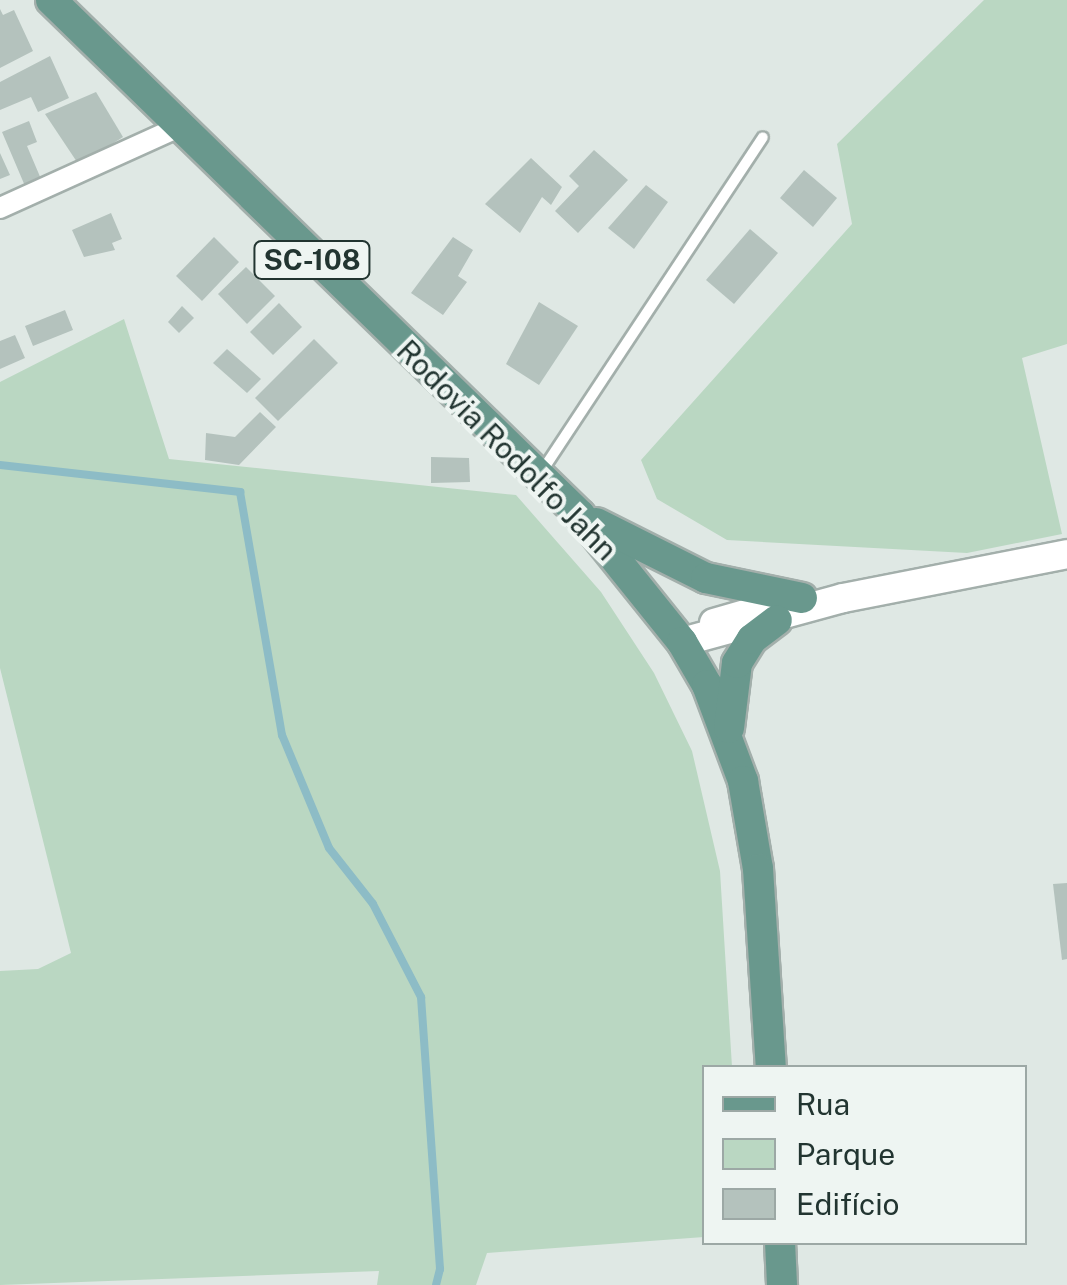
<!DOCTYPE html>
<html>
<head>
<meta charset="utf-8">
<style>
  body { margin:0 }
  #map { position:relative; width:1067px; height:1285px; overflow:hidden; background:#dfe8e4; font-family:"Public Sans",sans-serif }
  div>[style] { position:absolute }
  .green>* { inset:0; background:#bad7c2 }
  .stream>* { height:8px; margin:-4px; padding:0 4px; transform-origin:4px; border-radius:4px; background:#8dbcc6 }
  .building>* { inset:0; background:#b4c2bd }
  .roads { filter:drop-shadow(2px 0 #a3afab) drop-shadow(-2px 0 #a3afab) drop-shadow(0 2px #a3afab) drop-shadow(0 -2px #a3afab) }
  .lane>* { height:10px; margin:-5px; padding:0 5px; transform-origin:5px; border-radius:5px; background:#fff }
  .street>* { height:20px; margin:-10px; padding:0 10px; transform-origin:10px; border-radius:10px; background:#fff }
  .secondary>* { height:28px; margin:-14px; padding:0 14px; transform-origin:14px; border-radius:14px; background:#fff }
  .primary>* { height:30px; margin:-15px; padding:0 15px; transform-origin:15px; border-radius:15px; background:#69988d }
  span { translate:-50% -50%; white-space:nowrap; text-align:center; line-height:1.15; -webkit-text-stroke:8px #eef5f2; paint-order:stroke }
  .shield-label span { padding:2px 8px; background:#eef5f2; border:2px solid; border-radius:8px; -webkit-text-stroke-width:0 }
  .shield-label { font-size:28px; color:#223531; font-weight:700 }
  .street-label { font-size:30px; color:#223531 }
  .legend { position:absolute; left:702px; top:1065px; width:325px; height:180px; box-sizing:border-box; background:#eef5f2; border:2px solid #9ca8a5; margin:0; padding:12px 18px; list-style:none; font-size:30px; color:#223531 }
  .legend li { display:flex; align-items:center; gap:20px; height:50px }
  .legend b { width:50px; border:2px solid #9ca8a5 }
</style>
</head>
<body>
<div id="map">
  <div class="green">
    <div style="clip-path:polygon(984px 0,1067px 0,1067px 344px,1022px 358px,1062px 534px,967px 553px,727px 540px,657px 499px,641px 460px,852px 224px,837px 144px)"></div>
    <div style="clip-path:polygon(124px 319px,169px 459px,516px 495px,601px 592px,654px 673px,692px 751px,720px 871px,732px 1067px,704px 1068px,704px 1237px,487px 1253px,476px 1285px,377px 1285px,379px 1271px,0 1285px,0 971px,38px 969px,71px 953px,0 668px,0 382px)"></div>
  </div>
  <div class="stream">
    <div style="left:0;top:465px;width:242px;rotate:6.4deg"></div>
    <div style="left:240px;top:492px;width:247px;rotate:80.2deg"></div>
    <div style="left:282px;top:735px;width:122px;rotate:67.4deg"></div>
    <div style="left:329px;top:848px;width:71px;rotate:51.8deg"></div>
    <div style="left:373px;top:904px;width:105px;rotate:62.7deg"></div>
    <div style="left:421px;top:997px;width:273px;rotate:86deg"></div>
    <div style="left:440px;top:1269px;width:16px;rotate:104deg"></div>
  </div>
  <div class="building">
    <div style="clip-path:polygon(0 9px,3px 15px,14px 10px,33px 51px,0 68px)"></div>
    <div style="clip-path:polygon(50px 56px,69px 98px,38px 112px,31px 97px,0 110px,0 82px)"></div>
    <div style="clip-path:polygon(96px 92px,123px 137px,79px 165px,45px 114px)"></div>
    <div style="clip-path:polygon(29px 121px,37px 142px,27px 146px,41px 179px,25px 186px,2px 132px)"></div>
    <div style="clip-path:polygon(594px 150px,628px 180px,578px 233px,555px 211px,579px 186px,569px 176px)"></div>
    <div style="clip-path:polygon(0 153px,10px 175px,0 179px)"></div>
    <div style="clip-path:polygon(531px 158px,562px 187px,551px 205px,542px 197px,520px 233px,485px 204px)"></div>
    <div style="clip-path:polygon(804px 170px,837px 198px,813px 227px,780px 198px)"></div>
    <div style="clip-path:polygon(646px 185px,668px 202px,634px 249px,608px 228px)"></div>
    <div style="clip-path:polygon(111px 213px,122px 239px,112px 243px,115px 250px,84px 257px,72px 230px)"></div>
    <div style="clip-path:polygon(750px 229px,778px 253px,734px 304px,706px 280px)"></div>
    <div style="clip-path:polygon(214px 237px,239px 262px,202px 301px,176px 276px)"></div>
    <div style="clip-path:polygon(453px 237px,473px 250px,458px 276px,467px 282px,443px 315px,411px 293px)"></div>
    <div style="clip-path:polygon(246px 267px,275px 296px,247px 324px,218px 294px)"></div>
    <div style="clip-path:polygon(539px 302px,578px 326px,539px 385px,506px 364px)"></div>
    <div style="clip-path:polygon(279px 303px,302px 327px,273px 355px,250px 332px)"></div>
    <div style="clip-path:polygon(182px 306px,194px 318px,179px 333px,168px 322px)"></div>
    <div style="clip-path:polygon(65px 310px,73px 330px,33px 346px,25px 326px)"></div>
    <div style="clip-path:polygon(15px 335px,25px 358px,0 369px,0 341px)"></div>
    <div style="clip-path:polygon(314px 339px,338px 363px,278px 421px,255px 398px)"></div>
    <div style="clip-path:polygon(227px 349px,261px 379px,247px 393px,213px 363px)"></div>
    <div style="clip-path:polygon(260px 412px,276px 427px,239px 465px,205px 460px,206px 433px,235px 437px)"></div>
    <div style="clip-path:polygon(431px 457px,469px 458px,470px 482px,431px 483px)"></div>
    <div style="clip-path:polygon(1067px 883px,1067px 959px,1062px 960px,1053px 884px)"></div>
  </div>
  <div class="roads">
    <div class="lane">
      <div style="left:542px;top:471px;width:400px;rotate:-56.5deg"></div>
    </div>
    <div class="street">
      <div style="left:0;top:208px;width:193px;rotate:-24.4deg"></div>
    </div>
    <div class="secondary">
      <div style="left:714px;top:623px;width:86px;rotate:-16.1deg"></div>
      <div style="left:682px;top:642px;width:167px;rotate:-15.3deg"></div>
      <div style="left:843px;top:598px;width:228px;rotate:-11.1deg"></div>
    </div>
    <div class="primary">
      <div style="left:51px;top:0;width:738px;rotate:44.23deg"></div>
      <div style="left:580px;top:515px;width:163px;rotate:51.2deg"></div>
      <div style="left:682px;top:642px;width:50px;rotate:59.8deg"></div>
      <div style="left:707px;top:685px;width:103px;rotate:69.4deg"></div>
      <div style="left:743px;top:781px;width:89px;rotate:80.3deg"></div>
      <div style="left:758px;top:869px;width:199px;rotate:86.3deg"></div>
      <div style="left:596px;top:523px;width:123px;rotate:26.6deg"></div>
      <div style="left:706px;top:578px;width:98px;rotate:11.8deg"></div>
      <div style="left:729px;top:728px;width:65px;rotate:-83deg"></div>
      <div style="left:737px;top:663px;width:28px;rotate:-58deg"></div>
      <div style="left:752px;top:639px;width:31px;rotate:-37deg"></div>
      <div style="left:780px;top:1242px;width:43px;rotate:87.3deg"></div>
    </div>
  </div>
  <div class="shield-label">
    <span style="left:312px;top:260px">SC-108</span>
  </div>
  <div class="street-label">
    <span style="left:507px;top:450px;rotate:45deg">Rodovia Rodolfo Jahn</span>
  </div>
  <ul class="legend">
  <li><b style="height:12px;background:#69988d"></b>Rua</li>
  <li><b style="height:28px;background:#bad7c2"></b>Parque</li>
  <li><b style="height:28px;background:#b4c2bd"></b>Edifício</li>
  </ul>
</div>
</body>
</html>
